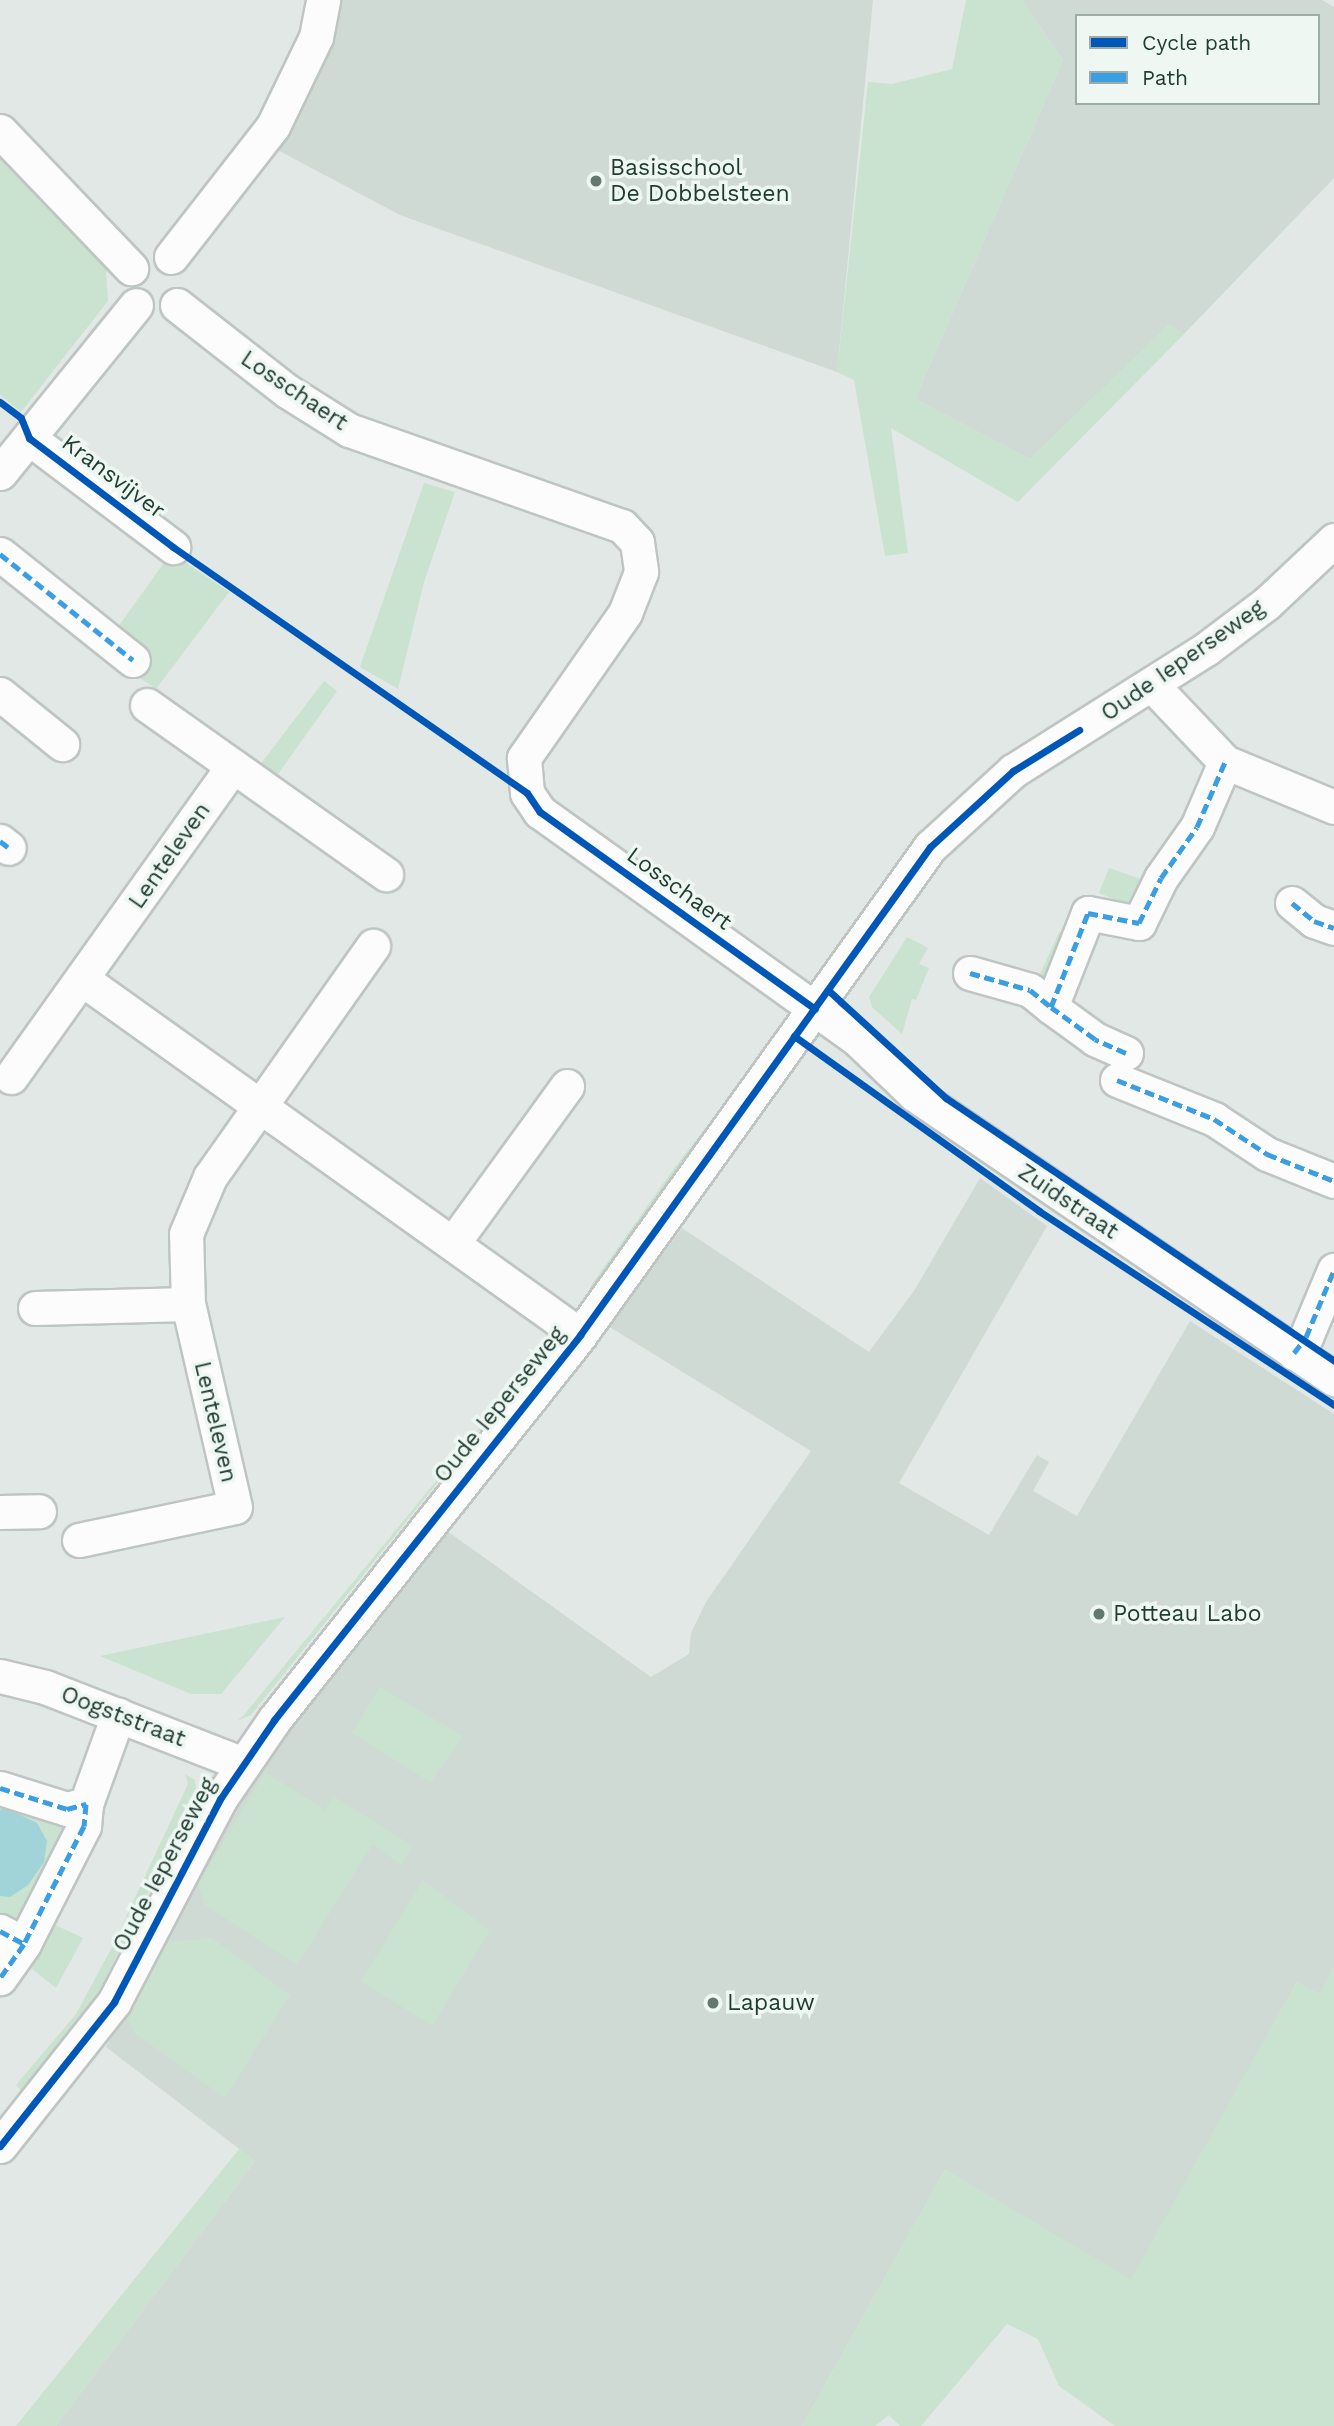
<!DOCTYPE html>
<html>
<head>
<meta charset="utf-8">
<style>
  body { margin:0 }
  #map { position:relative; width:1334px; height:2426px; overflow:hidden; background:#e2e8e5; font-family:"Work Sans",sans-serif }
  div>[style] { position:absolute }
  .built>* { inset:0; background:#cfdad4 }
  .green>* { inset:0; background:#cae2d0 }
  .water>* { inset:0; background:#a0d4d8 }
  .roads { filter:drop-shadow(2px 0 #bfc5c2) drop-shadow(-2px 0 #bfc5c2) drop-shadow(0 2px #bfc5c2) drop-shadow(0 -2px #bfc5c2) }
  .minor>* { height:33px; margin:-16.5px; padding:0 16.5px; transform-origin:16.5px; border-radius:16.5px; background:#fbfcfb }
  .quiet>* { height:5px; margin-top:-2.5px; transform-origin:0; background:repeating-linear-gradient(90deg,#3c9ee2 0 10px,transparent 0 15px) }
  .cycleway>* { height:7px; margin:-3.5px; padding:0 3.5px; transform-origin:3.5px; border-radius:3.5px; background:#0057b8 }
  .dots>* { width:19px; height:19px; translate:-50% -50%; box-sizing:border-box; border:4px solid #eff7f3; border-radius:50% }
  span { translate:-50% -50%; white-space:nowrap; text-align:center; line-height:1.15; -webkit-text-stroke:7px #eff7f3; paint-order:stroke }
  .poi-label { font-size:23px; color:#1f3b32 }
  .left { translate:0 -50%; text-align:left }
  .street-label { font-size:23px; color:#1f3b32 }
  .legend { position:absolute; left:1075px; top:14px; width:245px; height:91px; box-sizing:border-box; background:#eff7f3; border:2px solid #9caca6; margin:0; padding:9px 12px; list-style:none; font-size:21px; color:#1f3b32 }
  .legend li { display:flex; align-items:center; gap:14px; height:35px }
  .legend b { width:35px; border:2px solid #9caca6 }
</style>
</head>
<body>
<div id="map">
  <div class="built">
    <div style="clip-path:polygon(336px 0,873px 0,837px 372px,400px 215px,272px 147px)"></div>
    <div style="clip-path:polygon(evenodd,1022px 0,1322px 0,1334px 7px,1334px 178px,1184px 334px,1169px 325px,1030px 459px,915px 399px,1063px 60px,1022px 0,1077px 16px,1318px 16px,1318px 103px,1077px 103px,1077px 16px)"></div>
    <div style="clip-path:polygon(980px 1178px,1047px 1226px,899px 1483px,989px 1535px,1037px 1455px,1049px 1462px,1033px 1491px,1077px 1516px,1190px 1321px,1334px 1414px,1334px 1968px,1319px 1994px,1297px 1982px,1131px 2280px,945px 2170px,802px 2426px,56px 2426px,255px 2161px,106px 2047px,195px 1879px,290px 1720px,447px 1531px,651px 1677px,689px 1654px,691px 1633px,706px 1602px,811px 1451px,608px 1326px,682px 1228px,869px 1352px,914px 1291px)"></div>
  </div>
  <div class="green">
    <div style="clip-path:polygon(966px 0,1022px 0,1063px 60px,915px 399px,1030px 459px,1170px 324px,1184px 334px,1018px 502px,891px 428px,908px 553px,885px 556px,854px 380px,837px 372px,868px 82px,892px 84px,952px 69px)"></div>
    <div style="clip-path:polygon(0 150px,112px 267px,106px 272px,108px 301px,21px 412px,0 395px)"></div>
    <div style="clip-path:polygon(113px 303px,31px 414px,26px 413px)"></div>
    <div style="clip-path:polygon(424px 483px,455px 492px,424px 582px,398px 689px,360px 667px)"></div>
    <div style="clip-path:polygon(171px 553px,229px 592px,156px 689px,131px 672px,113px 634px)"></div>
    <div style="clip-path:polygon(324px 681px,337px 691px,276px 777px,259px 766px)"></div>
    <div style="clip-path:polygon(1109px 868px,1147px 881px,1129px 905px,1099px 893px)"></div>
    <div style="clip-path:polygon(1059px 932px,1070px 936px,1051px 982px,1037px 981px)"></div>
    <div style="clip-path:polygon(907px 937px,928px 948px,919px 964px,929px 968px,916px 1000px,912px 999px,902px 1034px,872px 1007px,869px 997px)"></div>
    <div style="clip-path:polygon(725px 1103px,593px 1289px,590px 1287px,675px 1167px)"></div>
    <div style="clip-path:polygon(543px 1351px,251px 1715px,237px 1721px,243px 1716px)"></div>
    <div style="clip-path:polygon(285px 1617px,221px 1694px,191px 1694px,100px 1656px)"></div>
    <div style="clip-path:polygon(380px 1687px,463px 1736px,431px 1783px,352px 1733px)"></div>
    <div style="clip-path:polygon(265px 1772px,325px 1810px,333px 1796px,413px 1846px,401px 1865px,373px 1844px,297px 1965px,205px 1905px,198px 1884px)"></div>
    <div style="clip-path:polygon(185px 1774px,195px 1780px,196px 1789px,191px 1808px,101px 1987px,79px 2023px,22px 2092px,16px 2085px,76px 2014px,112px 1947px,188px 1784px)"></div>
    <div style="clip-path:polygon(0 1792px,78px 1818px,25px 1929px,0 1919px)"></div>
    <div style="clip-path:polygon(423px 1880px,490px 1931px,432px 2026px,361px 1981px)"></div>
    <div style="clip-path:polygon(43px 1919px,83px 1938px,56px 1988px,22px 1961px)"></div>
    <div style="clip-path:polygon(212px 1938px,290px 1995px,225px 2098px,134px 2033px,127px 2019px,167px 1942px)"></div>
    <div style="clip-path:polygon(1334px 1968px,1334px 2426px,1115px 2426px,1059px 2386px,1038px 2339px,1007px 2324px,921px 2426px,900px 2426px,889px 2415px,875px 2426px,802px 2426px,945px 2170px,1131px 2279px,1297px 1982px,1319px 1993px)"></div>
    <div style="clip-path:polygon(240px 2148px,255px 2161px,56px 2426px,16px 2426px)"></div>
  </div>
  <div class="water">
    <div style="clip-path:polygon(6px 1808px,37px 1823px,47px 1841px,44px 1862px,28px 1885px,10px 1897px,0 1896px,0 1810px)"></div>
  </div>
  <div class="roads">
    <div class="minor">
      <div style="left:0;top:131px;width:190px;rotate:46.3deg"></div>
      <div style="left:171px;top:257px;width:166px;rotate:-52.1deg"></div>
      <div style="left:273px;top:126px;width:99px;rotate:-64.2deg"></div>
      <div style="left:316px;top:37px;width:38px;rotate:-79deg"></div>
      <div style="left:177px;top:305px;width:140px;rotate:38deg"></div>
      <div style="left:287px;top:391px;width:73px;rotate:32.2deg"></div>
      <div style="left:349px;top:430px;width:289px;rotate:19.4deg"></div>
      <div style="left:622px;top:526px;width:22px;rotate:47deg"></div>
      <div style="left:637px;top:542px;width:30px;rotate:82deg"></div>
      <div style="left:641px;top:572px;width:44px;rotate:111.3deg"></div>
      <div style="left:625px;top:613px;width:177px;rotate:124.9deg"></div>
      <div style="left:524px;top:758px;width:35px;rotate:85deg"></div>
      <div style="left:527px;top:793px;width:23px;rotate:56deg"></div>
      <div style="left:540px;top:812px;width:388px;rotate:35.6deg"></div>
      <div style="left:856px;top:1038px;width:81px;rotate:44deg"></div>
      <div style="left:914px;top:1094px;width:508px;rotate:34.16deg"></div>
      <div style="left:29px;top:438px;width:181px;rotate:37.1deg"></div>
      <div style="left:0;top:473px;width:216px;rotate:-51deg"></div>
      <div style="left:0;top:554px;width:170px;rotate:38.6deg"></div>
      <div style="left:1153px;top:686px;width:105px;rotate:46.5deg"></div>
      <div style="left:1225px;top:762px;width:118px;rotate:22.4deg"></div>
      <div style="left:0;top:694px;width:80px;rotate:38.9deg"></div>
      <div style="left:147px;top:705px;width:293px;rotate:35.3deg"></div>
      <div style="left:0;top:841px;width:11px;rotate:38deg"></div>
      <div style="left:1292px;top:903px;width:28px;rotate:39deg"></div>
      <div style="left:1314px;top:921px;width:21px;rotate:19deg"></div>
      <div style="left:970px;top:973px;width:62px;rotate:15.8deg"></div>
      <div style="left:1030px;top:990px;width:27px;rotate:39deg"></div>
      <div style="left:82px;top:979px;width:612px;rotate:35.56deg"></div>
      <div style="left:1126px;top:1053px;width:34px;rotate:-156deg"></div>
      <div style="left:1095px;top:1039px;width:54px;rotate:-144deg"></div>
      <div style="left:1051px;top:1007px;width:101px;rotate:-68.5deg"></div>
      <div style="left:1088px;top:913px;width:52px;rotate:11.1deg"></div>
      <div style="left:1139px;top:923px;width:50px;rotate:-63.9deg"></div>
      <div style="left:1161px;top:878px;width:62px;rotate:-54.8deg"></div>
      <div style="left:1197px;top:827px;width:71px;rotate:-66.7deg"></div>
      <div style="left:11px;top:1077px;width:382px;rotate:-54.5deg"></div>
      <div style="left:1117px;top:1080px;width:105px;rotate:21.9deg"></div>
      <div style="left:1214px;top:1119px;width:64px;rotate:33.4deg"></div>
      <div style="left:1267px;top:1154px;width:72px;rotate:21.9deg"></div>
      <div style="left:453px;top:1243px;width:194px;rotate:-54deg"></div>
      <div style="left:35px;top:1308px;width:153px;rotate:-1.5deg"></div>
      <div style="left:1294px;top:1353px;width:20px;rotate:-53deg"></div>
      <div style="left:1306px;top:1337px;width:73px;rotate:-67.3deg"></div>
      <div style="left:0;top:1512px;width:39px;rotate:-1deg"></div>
      <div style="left:79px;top:1540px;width:159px;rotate:-11.9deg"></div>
      <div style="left:235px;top:1507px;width:208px;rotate:-103deg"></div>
      <div style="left:188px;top:1304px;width:70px;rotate:-91.6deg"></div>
      <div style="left:186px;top:1234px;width:62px;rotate:-67.2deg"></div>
      <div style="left:210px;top:1177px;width:283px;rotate:-54.8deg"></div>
      <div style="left:0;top:1676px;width:46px;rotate:13.7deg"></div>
      <div style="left:45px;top:1687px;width:213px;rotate:21.2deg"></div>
      <div style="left:0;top:1788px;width:70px;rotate:17.4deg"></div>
      <div style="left:67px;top:1809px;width:20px;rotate:-15deg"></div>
      <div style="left:86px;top:1804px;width:22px;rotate:95deg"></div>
      <div style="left:84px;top:1826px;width:132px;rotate:117deg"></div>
      <div style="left:86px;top:1804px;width:95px;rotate:-70.2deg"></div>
      <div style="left:0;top:1931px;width:27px;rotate:28deg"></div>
      <div style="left:24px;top:1944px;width:42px;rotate:125.2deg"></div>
      <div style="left:0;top:2146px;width:184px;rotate:-51.6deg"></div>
      <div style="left:114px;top:2002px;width:229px;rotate:-62.4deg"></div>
      <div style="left:220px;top:1799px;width:96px;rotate:-55.6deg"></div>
      <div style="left:274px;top:1720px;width:492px;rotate:-51.5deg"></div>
      <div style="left:580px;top:1335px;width:601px;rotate:-54.35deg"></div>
      <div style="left:930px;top:847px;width:113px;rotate:-42.5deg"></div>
      <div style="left:1013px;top:771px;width:228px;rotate:-32.3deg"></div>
      <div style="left:1206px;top:649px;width:76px;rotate:-37deg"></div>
      <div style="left:1267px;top:603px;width:92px;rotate:-43.2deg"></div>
    </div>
  </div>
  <div class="quiet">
    <div style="left:0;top:554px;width:170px;rotate:38.6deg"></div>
    <div style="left:0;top:841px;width:11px;rotate:38deg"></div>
    <div style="left:1292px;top:903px;width:28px;rotate:39deg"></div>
    <div style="left:1314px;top:921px;width:21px;rotate:19deg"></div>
    <div style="left:970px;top:973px;width:62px;rotate:15.8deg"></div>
    <div style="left:1030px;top:990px;width:27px;rotate:39deg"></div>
    <div style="left:1126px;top:1053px;width:34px;rotate:-156deg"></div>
    <div style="left:1095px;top:1039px;width:54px;rotate:-144deg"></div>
    <div style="left:1051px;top:1007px;width:101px;rotate:-68.5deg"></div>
    <div style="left:1088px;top:913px;width:52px;rotate:11.1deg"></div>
    <div style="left:1139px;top:923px;width:50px;rotate:-63.9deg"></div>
    <div style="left:1161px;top:878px;width:62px;rotate:-54.8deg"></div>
    <div style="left:1197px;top:827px;width:71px;rotate:-66.7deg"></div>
    <div style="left:1117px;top:1080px;width:105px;rotate:21.9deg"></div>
    <div style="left:1214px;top:1119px;width:64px;rotate:33.4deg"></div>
    <div style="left:1267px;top:1154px;width:72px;rotate:21.9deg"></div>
    <div style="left:1294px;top:1353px;width:20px;rotate:-53deg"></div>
    <div style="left:1306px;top:1337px;width:73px;rotate:-67.3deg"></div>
    <div style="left:0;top:1788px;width:70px;rotate:17.4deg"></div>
    <div style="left:67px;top:1809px;width:20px;rotate:-15deg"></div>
    <div style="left:86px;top:1804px;width:22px;rotate:95deg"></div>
    <div style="left:84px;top:1826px;width:132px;rotate:117deg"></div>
    <div style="left:0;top:1931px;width:27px;rotate:28deg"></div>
    <div style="left:24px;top:1944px;width:42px;rotate:125.2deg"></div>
  </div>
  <div class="cycleway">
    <div style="left:0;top:402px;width:26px;rotate:37deg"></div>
    <div style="left:21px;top:418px;width:22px;rotate:68deg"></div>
    <div style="left:29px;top:438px;width:181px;rotate:37.1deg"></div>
    <div style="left:173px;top:547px;width:431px;rotate:34.8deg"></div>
    <div style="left:527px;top:793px;width:23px;rotate:56deg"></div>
    <div style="left:540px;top:812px;width:338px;rotate:35.6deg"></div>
    <div style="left:828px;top:990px;width:160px;rotate:42.5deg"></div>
    <div style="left:946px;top:1098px;width:469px;rotate:34.1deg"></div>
    <div style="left:794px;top:1036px;width:301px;rotate:35.5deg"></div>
    <div style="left:1039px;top:1211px;width:353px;rotate:33.3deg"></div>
    <div style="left:0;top:2146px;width:184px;rotate:-51.6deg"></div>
    <div style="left:114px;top:2002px;width:229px;rotate:-62.4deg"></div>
    <div style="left:220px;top:1799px;width:96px;rotate:-55.6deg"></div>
    <div style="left:274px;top:1720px;width:492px;rotate:-51.5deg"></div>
    <div style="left:580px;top:1335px;width:601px;rotate:-54.35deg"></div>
    <div style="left:930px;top:847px;width:113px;rotate:-42.5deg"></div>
    <div style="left:1013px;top:771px;width:78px;rotate:-31.8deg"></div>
  </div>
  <div class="dots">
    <div style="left:596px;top:181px;background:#637871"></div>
    <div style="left:1099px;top:1614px;background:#637871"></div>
    <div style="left:713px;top:2003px;background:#637871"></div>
  </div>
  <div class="poi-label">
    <span class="left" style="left:610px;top:181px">Basisschool<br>De Dobbelsteen</span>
    <span class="left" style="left:1113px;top:1614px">Potteau Labo</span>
    <span class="left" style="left:727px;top:2003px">Lapauw</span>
  </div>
  <div class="street-label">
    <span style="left:294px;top:391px;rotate:34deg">Losschaert</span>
    <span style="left:113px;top:477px;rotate:37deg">Kransvijver</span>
    <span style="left:1183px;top:661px;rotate:-35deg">Oude Ieperseweg</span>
    <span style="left:170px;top:856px;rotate:-55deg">Lenteleven</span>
    <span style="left:679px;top:889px;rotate:36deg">Losschaert</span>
    <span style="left:1068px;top:1202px;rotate:34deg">Zuidstraat</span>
    <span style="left:500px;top:1405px;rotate:-51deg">Oude Ieperseweg</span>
    <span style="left:215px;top:1422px;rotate:77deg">Lenteleven</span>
    <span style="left:123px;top:1717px;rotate:21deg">Oogststraat</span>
    <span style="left:165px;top:1865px;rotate:-62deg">Oude Ieperseweg</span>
  </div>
  <ul class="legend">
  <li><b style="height:9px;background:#0057b8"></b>Cycle path</li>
  <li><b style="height:9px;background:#3c9ee2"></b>Path</li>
  </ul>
</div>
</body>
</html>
